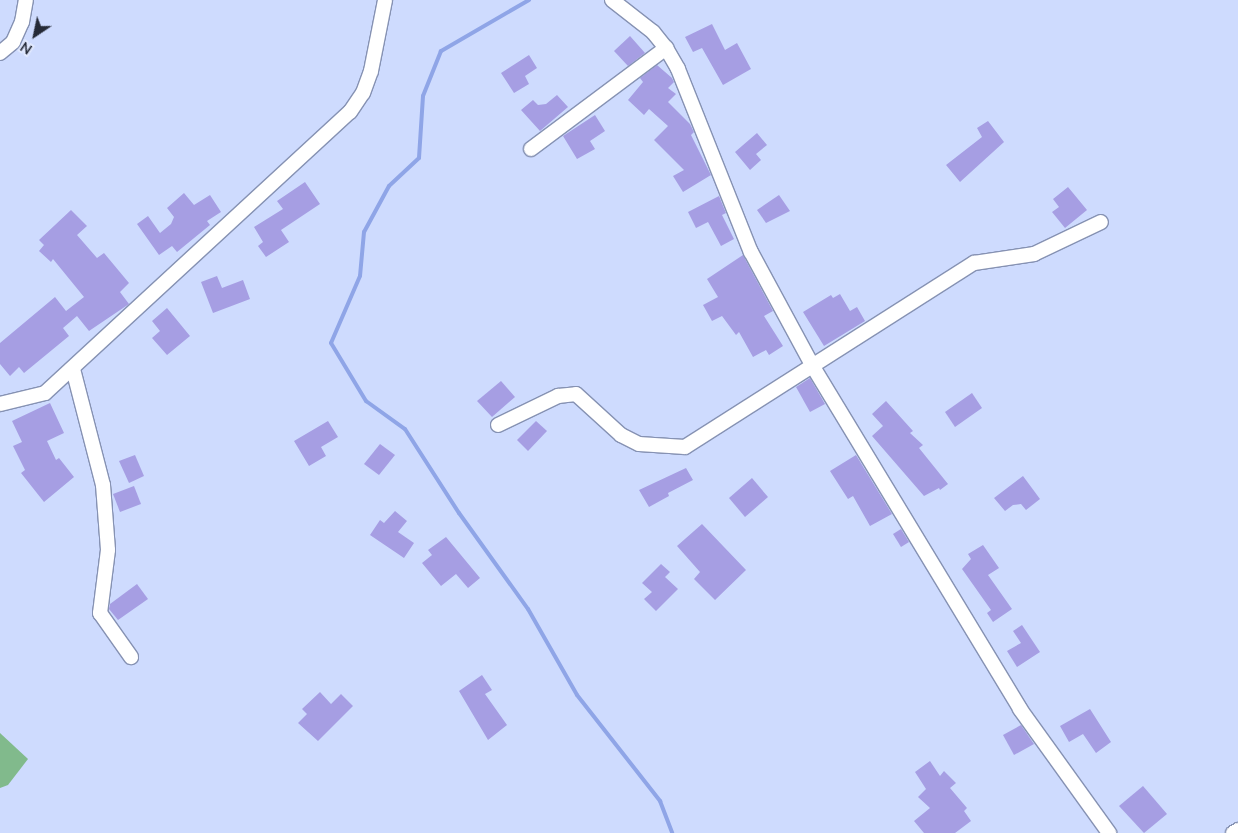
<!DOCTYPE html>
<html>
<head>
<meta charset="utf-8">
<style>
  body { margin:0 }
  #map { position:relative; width:1238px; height:833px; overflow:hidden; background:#cedbfe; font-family:"Nunito Sans",sans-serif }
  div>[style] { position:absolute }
  .green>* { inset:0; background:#81ba8c }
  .stream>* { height:4px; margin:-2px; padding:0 2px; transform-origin:2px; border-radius:2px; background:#8fa5e7 }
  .building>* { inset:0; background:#a69ee3 }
  .roads { filter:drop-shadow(1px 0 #8692b3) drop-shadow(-1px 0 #8692b3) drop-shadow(0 1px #8692b3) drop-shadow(0 -1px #8692b3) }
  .minor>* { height:14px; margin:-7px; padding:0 7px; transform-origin:7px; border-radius:7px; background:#fff }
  span { translate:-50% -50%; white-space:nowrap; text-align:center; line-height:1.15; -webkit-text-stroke:4px #e0e8fe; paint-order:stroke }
  .north { position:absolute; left:10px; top:10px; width:50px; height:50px; -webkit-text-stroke:4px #e0e8fe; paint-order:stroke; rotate:214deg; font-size:14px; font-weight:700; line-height:20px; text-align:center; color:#252a37 }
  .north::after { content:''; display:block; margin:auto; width:18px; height:22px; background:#252a37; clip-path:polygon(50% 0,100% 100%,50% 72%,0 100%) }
</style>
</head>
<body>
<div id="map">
  <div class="green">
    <div style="clip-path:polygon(0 733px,28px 759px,8px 785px,0 788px)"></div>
  </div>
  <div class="stream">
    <div style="left:529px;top:0;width:102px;rotate:149.9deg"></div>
    <div style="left:441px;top:51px;width:48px;rotate:111.8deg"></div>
    <div style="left:423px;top:96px;width:62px;rotate:93.7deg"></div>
    <div style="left:419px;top:158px;width:41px;rotate:137deg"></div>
    <div style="left:389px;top:186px;width:52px;rotate:118.5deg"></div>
    <div style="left:364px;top:232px;width:44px;rotate:95.2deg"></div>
    <div style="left:360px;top:276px;width:73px;rotate:113.4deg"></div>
    <div style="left:331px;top:343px;width:68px;rotate:58.9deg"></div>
    <div style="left:366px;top:401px;width:48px;rotate:35.7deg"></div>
    <div style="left:405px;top:429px;width:100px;rotate:57.3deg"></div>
    <div style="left:459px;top:513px;width:118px;rotate:54.3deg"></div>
    <div style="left:528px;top:609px;width:99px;rotate:60.3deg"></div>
    <div style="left:577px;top:695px;width:135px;rotate:51.9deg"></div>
    <div style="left:660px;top:801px;width:34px;rotate:69deg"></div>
  </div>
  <div class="building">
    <div style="clip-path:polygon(712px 24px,725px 50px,737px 43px,751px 69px,723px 85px,702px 48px,693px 52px,685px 37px)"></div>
    <div style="clip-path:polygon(630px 36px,645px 53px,628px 66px,614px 51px)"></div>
    <div style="clip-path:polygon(529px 55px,537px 68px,525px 76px,529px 84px,514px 93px,501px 73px)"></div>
    <div style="clip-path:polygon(657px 65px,672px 78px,674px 82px,668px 88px,676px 94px,668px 102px,690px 124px,694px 132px,691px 135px,711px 175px,683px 192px,673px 176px,684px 170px,654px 140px,668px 126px,649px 109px,644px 115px,628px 100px,643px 82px,640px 78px)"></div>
    <div style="clip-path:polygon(557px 95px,568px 107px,540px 131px,521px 110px,533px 100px,538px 105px,546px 104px)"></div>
    <div style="clip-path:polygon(595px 115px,605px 131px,590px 141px,595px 149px,577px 159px,563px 136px)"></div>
    <div style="clip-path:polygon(988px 121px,1004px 142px,960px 182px,946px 165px,982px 137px,977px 128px)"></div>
    <div style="clip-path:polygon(757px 133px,767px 145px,756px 154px,761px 160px,750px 170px,735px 152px)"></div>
    <div style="clip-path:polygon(305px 182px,320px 204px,281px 230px,289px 242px,266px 257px,258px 246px,263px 242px,254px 227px,283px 209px,277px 201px)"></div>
    <div style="clip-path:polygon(1068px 187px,1087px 210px,1065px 228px,1052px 212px,1059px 207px,1053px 199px)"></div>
    <div style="clip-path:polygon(184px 193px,194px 205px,210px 195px,221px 212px,207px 221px,210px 225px,177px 252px,172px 246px,159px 255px,137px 224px,148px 216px,160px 233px,171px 224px,174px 217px,167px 208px)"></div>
    <div style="clip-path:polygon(779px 195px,790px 211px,766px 223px,757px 210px)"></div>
    <div style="clip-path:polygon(719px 196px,726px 213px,722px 215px,734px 239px,721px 246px,708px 222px,696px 228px,688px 212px)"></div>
    <div style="clip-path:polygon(71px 210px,87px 226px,77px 235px,97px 258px,104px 253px,129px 283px,120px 292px,129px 304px,89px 331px,77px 316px,63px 328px,69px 336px,24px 373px,19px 367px,10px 376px,0 364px,0 343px,55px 297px,66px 311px,84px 297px,53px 259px,51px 262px,39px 251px,44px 245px,39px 240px)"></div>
    <div style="clip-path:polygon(743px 255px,773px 311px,764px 316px,783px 346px,769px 355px,766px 350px,753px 357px,739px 332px,736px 335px,722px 316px,712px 321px,703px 305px,718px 297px,707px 279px)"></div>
    <div style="clip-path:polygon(217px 276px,222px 288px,243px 280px,250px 299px,213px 313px,201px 282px)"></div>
    <div style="clip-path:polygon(840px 294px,850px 311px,857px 307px,865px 321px,824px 346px,803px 312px,831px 295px,833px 298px)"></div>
    <div style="clip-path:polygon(167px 308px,190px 336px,167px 355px,152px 338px,160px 331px,152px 321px)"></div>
    <div style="clip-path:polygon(810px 378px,825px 404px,810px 412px,796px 387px)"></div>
    <div style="clip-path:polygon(501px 381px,515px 397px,492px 417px,477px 401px)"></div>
    <div style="clip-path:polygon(972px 393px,982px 408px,955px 427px,945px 412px)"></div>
    <div style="clip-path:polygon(886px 401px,913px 431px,910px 433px,923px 445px,919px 448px,948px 484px,940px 490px,939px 488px,924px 496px,872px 436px,883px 426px,872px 414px)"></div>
    <div style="clip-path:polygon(50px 403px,64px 433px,47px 441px,56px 460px,59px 458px,74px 477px,44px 502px,21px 473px,25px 470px,13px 446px,22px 442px,12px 421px)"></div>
    <div style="clip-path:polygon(328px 421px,338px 437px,321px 447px,326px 456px,309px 466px,294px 441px)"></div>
    <div style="clip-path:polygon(536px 421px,547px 431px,528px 451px,517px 440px)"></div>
    <div style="clip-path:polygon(380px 444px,395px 455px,379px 475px,364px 464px)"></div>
    <div style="clip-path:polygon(135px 455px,144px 476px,129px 483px,119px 461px)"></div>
    <div style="clip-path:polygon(856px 455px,892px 514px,870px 526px,853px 496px,848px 499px,830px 471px)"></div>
    <div style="clip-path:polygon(686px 468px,693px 480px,668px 493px,669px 496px,649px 507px,639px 490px)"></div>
    <div style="clip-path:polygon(1023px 476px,1040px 499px,1026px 510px,1021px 504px,1013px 505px,1005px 511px,994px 498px)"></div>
    <div style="clip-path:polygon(752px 478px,768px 497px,745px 517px,729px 498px)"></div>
    <div style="clip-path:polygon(134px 486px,141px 504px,120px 512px,113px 494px)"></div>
    <div style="clip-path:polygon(395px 511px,407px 521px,398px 532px,414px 543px,404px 558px,370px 535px,380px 520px,384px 523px)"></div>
    <div style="clip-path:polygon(702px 524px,746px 570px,715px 600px,694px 579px,700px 572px,677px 546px)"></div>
    <div style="clip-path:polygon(901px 529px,909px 542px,901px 547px,893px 534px)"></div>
    <div style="clip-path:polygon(446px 537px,480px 578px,468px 588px,456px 574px,441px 586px,422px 563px,432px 555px,428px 550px)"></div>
    <div style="clip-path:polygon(983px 545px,999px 568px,988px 575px,1012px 609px,993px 622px,987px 613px,991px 610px,962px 569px,971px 559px,968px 554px)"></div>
    <div style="clip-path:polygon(661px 564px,670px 572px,665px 577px,678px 589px,656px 611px,644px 599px,652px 592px,642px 583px)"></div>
    <div style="clip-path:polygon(137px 584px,148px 599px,118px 620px,109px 609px,110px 604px)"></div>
    <div style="clip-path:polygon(1022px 625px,1040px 652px,1017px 667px,1007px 651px,1021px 643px,1013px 631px)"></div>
    <div style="clip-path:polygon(482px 675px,492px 690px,485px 694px,507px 725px,488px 740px,459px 691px)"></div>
    <div style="clip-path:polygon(320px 692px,331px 704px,341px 694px,353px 706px,318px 741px,298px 723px,307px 714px,302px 709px)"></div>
    <div style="clip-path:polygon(1090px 709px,1111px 742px,1096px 753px,1083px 734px,1069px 742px,1060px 726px)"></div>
    <div style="clip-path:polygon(1021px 725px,1034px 744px,1014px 755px,1003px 735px)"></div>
    <div style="clip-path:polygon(930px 761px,940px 776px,944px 771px,956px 783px,950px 788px,967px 808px,964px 811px,971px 821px,955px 833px,924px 833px,914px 821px,930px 808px,918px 797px,926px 789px,915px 772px)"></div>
    <div style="clip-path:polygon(1143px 786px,1167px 814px,1144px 833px,1119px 806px)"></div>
  </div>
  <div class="roads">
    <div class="minor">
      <div style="left:612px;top:0;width:52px;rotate:38deg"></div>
      <div style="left:653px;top:32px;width:21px;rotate:51deg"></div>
      <div style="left:666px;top:48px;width:24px;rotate:60deg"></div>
      <div style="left:678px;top:69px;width:197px;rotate:68.3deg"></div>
      <div style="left:751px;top:252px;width:128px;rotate:61.6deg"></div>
      <div style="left:812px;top:365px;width:402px;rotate:58.8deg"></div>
      <div style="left:1020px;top:709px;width:153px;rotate:54.3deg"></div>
      <div style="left:0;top:53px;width:17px;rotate:-40deg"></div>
      <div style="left:13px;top:42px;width:22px;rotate:-66deg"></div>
      <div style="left:22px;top:22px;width:22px;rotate:-80deg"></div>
      <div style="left:531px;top:149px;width:169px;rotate:-36.8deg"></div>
      <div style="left:73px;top:369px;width:120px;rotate:75.5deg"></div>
      <div style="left:103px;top:485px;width:65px;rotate:85.6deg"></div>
      <div style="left:108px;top:550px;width:64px;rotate:97.2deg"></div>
      <div style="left:100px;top:613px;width:54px;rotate:54.8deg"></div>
      <div style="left:0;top:404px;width:46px;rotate:-13.7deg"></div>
      <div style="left:45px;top:393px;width:415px;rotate:-42.7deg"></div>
      <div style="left:350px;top:112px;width:23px;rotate:-56deg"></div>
      <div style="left:363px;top:93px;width:23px;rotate:-70deg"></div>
      <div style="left:371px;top:71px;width:72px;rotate:-78.8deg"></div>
      <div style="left:498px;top:425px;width:67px;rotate:-25.8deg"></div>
      <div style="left:558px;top:396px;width:18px;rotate:-6deg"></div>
      <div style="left:576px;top:394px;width:61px;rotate:42.3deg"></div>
      <div style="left:621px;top:435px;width:20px;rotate:27deg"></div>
      <div style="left:639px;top:444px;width:46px;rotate:3.7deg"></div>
      <div style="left:685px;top:447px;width:343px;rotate:-32.5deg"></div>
      <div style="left:974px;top:263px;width:61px;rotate:-8.5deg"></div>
      <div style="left:1034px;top:254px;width:74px;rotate:-25.5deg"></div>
      <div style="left:1233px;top:833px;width:6px;rotate:-31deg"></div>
    </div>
  </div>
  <div class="north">N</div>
</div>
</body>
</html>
